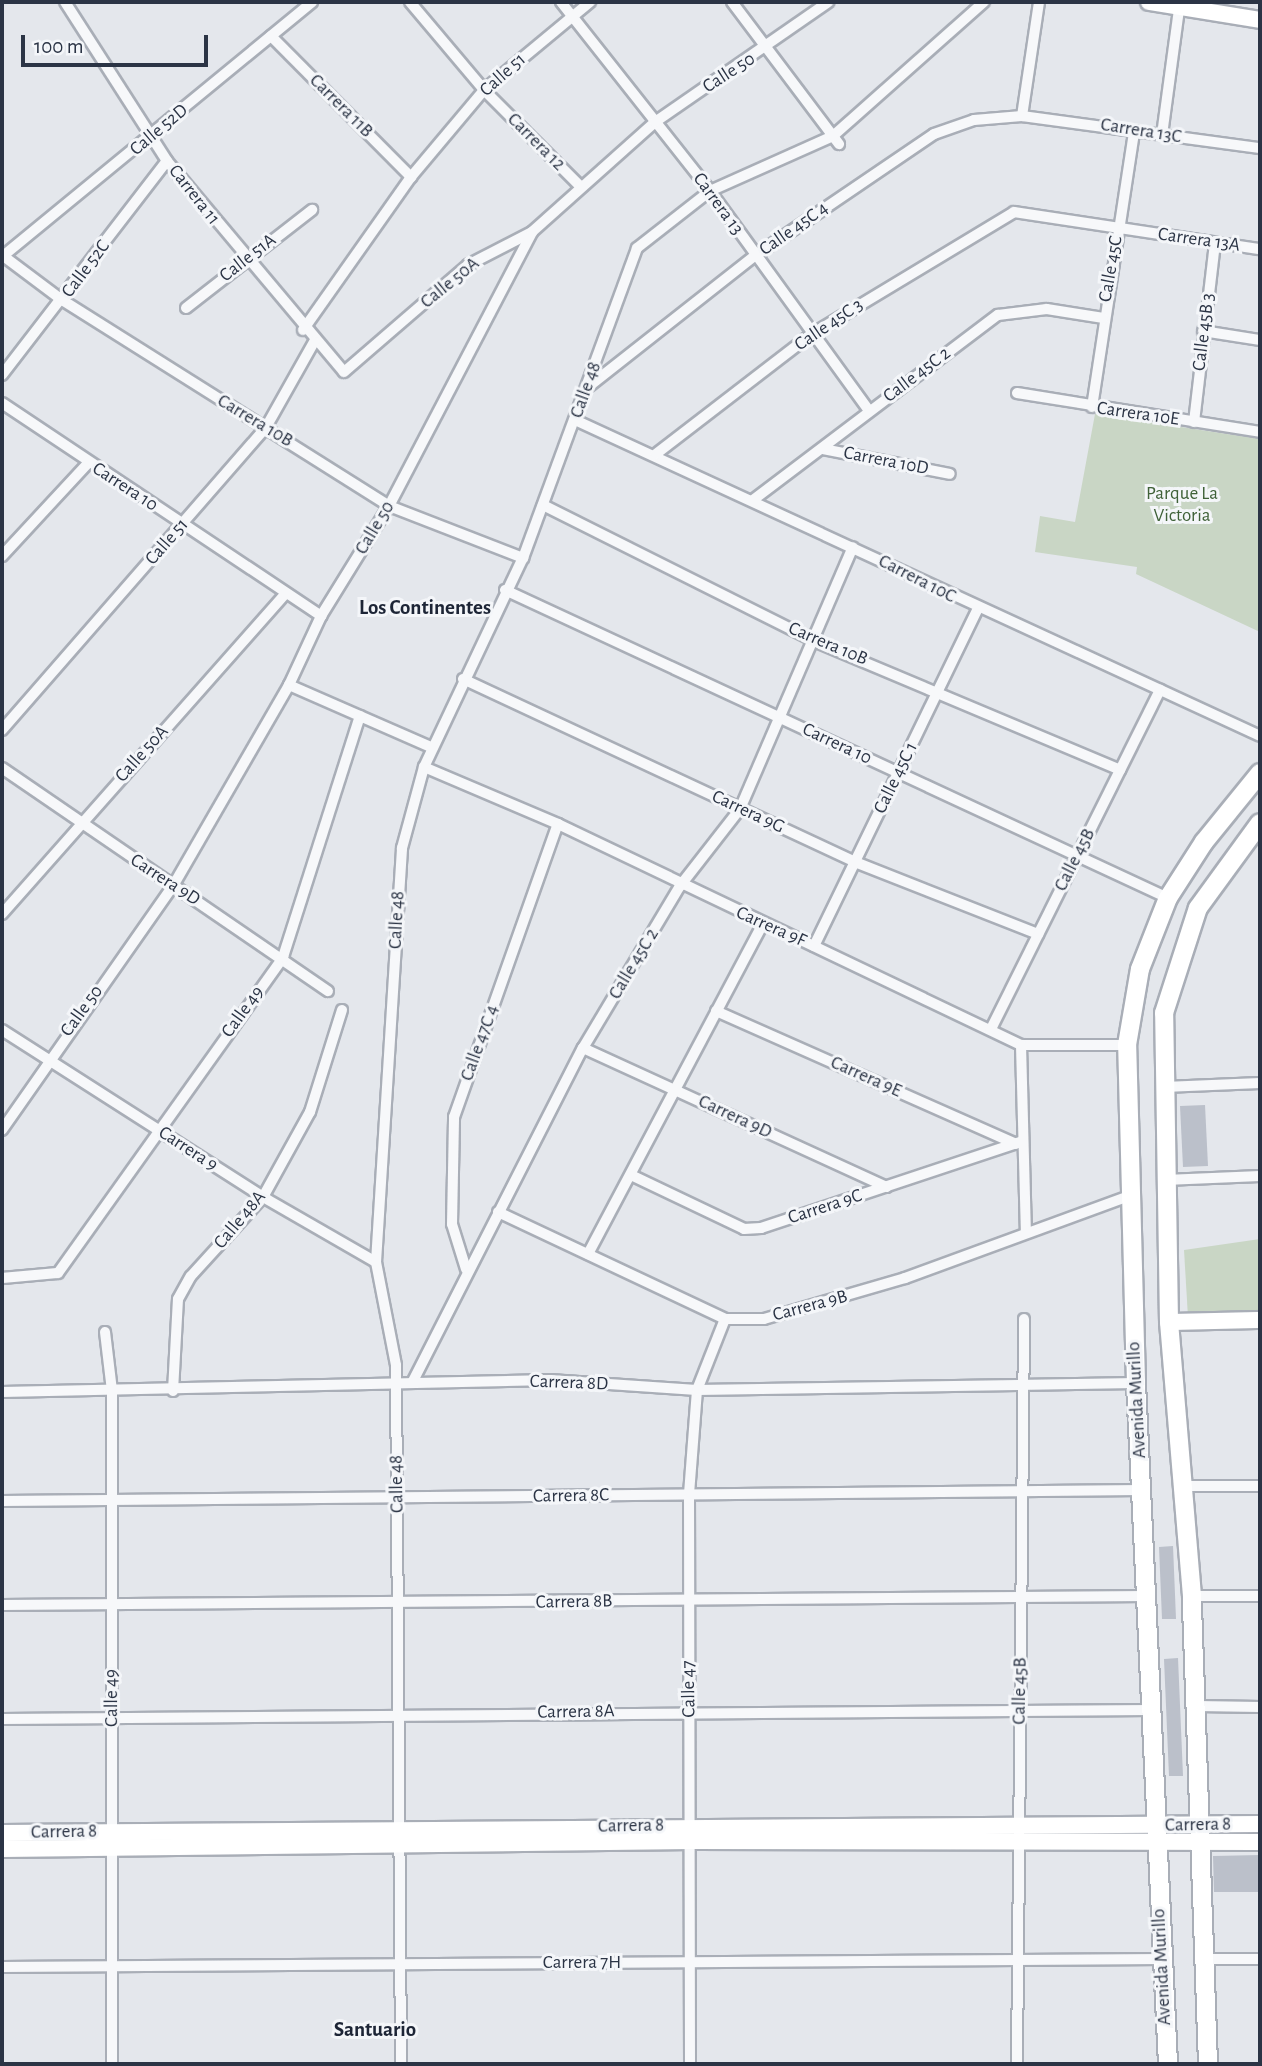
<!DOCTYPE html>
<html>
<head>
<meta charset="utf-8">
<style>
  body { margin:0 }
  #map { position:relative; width:1262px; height:2066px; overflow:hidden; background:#e4e7ec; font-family:"Alegreya Sans",sans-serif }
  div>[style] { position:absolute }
  .green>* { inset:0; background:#c9d6c5 }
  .building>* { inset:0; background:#bbc0ca }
  .roads { filter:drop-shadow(2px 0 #a9aeb7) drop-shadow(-2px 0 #a9aeb7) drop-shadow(0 2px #a9aeb7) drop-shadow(0 -2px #a9aeb7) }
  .street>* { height:10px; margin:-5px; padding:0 5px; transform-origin:5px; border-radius:5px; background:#f7f8fa }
  .secondary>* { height:16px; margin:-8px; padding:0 8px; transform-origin:8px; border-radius:8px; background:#fff }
  .primary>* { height:18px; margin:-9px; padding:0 9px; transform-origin:9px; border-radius:9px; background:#fff }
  span { translate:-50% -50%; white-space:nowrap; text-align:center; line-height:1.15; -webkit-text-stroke:6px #f4f6f9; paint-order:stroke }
  .street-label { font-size:19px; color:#2b3445 }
  .park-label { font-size:19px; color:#3f6138 }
  .neighbourhood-label { font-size:21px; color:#1d2536; font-weight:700 }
  .frame { position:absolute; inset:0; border:4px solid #2b3445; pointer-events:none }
  .scale { position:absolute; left:21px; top:35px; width:187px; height:32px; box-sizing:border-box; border:4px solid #2b3445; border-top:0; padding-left:9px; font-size:21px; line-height:24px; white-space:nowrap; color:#2b3445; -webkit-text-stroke:5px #f4f6f9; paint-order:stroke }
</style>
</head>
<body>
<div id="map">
  <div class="green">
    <div style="clip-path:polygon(1095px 414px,1260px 439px,1260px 632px,1136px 574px,1137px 567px,1035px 552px,1040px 516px,1075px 522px)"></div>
    <div style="clip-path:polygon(1260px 1239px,1260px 1314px,1188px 1317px,1184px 1250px)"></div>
  </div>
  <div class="building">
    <div style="clip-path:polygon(1205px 1105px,1208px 1166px,1183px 1167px,1180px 1106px)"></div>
    <div style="clip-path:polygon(1173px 1546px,1176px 1619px,1162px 1619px,1159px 1547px)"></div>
    <div style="clip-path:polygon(1178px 1658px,1183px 1776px,1169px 1776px,1164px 1659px)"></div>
    <div style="clip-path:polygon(1260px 1855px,1260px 1892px,1214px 1892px,1213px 1856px)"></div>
  </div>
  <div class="roads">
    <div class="street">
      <div style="left:65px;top:2px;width:189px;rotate:57.3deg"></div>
      <div style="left:167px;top:161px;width:275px;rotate:50deg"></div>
      <div style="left:344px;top:372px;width:164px;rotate:-40.8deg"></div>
      <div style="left:468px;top:265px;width:72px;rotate:-27.3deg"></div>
      <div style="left:410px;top:2px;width:115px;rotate:49.9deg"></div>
      <div style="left:484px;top:90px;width:137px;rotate:45deg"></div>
      <div style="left:561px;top:2px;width:241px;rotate:51.7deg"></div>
      <div style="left:710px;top:191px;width:271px;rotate:54.1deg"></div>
      <div style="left:732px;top:2px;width:178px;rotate:53deg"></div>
      <div style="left:271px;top:36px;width:199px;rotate:45.2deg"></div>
      <div style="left:1022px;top:116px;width:115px;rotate:-81.5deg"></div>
      <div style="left:1162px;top:135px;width:134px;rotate:-82.3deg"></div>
      <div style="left:2px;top:255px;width:75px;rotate:36.9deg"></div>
      <div style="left:62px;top:300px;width:386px;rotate:32.2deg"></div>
      <div style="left:389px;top:506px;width:144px;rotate:21.2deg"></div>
      <div style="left:3px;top:256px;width:400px;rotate:-39.4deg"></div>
      <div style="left:186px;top:308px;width:160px;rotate:-37.9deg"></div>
      <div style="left:303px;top:330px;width:187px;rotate:-54.8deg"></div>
      <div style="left:411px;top:177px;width:114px;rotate:-50deg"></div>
      <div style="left:484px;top:90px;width:138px;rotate:-39.7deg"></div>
      <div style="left:1203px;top:331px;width:58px;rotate:9deg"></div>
      <div style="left:2px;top:375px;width:270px;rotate:-52.4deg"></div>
      <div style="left:588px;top:387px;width:214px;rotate:-38.2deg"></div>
      <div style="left:756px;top:255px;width:215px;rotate:-34.2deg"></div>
      <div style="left:934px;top:134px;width:42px;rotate:-19.3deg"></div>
      <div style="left:974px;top:120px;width:48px;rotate:-4.8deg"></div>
      <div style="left:1022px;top:116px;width:240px;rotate:7.7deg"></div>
      <div style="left:1017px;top:393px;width:246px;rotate:9.1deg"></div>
      <div style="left:2px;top:403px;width:384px;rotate:33.7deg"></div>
      <div style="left:1092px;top:407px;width:279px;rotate:-81.3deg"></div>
      <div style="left:575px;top:420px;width:754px;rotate:24.76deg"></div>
      <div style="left:1194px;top:422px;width:181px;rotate:-83.3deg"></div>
      <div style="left:823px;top:449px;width:129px;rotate:11.1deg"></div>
      <div style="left:656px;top:454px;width:197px;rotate:-37.6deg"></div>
      <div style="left:812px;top:334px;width:236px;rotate:-31.1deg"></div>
      <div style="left:1014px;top:212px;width:249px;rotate:8.6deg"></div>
      <div style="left:753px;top:500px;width:307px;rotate:-37.1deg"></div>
      <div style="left:998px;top:315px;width:49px;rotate:-7deg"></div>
      <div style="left:1047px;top:309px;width:57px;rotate:9.1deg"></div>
      <div style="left:543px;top:505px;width:305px;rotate:26.6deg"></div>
      <div style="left:816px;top:642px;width:330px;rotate:22.8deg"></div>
      <div style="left:2px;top:556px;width:127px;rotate:-47.2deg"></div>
      <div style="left:505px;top:590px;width:731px;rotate:24.92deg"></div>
      <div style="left:463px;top:679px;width:433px;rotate:25deg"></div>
      <div style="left:855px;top:862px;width:197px;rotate:21.5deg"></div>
      <div style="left:289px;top:685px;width:155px;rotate:23.6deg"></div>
      <div style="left:2px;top:730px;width:400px;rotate:-48.9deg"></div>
      <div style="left:265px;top:429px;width:100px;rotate:-60.6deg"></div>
      <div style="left:424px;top:767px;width:146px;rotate:23deg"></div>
      <div style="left:558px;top:824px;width:513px;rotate:25.52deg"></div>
      <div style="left:1021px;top:1045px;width:106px"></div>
      <div style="left:2px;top:768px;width:395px;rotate:34.4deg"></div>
      <div style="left:2px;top:914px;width:426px;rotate:-48.5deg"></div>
      <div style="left:814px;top:946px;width:375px;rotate:-64.1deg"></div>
      <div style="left:716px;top:1011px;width:328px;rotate:23.9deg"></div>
      <div style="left:991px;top:1029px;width:379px;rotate:-63.5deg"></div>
      <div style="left:2px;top:1030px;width:310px;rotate:32.6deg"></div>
      <div style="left:263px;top:1197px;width:130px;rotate:29.9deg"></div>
      <div style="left:1021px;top:1045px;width:187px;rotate:88.5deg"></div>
      <div style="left:583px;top:1048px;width:334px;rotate:24.6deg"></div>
      <div style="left:1164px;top:1087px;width:96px;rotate:-2.4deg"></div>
      <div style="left:2px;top:1130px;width:298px;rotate:-55deg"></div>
      <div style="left:173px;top:886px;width:232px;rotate:-60deg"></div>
      <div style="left:289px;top:685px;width:76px;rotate:-65.1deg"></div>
      <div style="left:321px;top:616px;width:129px;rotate:-58.3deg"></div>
      <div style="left:389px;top:506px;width:309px;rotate:-62.4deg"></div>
      <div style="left:532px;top:232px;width:165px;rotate:-41.8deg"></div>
      <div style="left:655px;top:122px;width:211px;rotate:-34.7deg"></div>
      <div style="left:631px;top:1175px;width:125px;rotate:25.5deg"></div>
      <div style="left:744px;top:1229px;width:17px;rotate:-3deg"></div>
      <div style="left:761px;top:1228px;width:276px;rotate:-18.4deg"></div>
      <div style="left:1165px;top:1180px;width:95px;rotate:-2.4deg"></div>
      <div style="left:498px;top:1212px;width:251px;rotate:25.2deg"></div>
      <div style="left:725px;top:1319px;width:39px"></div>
      <div style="left:764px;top:1319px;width:147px;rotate:-16.2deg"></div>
      <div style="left:905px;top:1278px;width:239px;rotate:-20.1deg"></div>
      <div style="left:588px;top:1254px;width:372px;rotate:-62.1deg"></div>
      <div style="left:466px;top:1269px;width:47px;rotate:-107.3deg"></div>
      <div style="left:452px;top:1224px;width:107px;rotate:-88.9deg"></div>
      <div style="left:454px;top:1117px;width:311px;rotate:-70.5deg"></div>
      <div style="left:2px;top:1278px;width:56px;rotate:-5.1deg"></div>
      <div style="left:58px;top:1273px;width:388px;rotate:-54.5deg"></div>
      <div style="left:283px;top:957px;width:253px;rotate:-72.3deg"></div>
      <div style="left:105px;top:1332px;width:59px;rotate:83.2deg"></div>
      <div style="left:112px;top:1391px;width:673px;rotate:90deg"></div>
      <div style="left:412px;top:1383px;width:376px;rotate:-63deg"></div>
      <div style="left:583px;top:1048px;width:189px;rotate:-59.1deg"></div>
      <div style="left:680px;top:886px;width:98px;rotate:-52.1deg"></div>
      <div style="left:740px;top:809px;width:285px;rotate:-66.7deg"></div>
      <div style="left:173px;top:1391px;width:92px;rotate:-86.9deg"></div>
      <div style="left:178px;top:1299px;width:26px;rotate:-61deg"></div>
      <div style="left:191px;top:1276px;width:107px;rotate:-47.7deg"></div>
      <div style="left:263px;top:1197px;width:97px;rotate:-61.1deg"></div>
      <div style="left:310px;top:1112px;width:107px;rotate:-72.6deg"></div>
      <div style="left:2px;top:1392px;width:548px;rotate:-1.25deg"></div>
      <div style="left:550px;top:1380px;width:147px;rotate:3.9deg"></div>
      <div style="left:697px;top:1390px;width:439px;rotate:-0.9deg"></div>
      <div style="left:1184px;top:1486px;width:76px"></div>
      <div style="left:2px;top:1501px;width:1139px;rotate:-0.55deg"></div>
      <div style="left:1192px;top:1596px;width:68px"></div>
      <div style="left:2px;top:1605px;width:1144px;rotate:-0.45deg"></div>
      <div style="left:1197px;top:1706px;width:63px;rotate:0.9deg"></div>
      <div style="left:2px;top:1719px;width:1149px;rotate:-0.45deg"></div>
      <div style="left:1203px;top:1959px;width:57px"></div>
      <div style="left:2px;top:1967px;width:1160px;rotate:-0.4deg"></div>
      <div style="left:401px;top:2064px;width:699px;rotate:-90.41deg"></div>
      <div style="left:396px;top:1365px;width:105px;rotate:-101deg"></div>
      <div style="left:376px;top:1262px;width:415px;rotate:-86.4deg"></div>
      <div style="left:402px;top:848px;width:84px;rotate:-74.8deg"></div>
      <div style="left:424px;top:767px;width:231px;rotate:-64.7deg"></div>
      <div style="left:523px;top:558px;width:330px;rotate:-69.8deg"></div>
      <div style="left:637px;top:248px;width:93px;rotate:-38deg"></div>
      <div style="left:710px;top:191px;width:135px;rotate:-24.1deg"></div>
      <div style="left:833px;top:136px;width:202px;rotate:-41.6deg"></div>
      <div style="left:690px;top:2064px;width:570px;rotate:-90.1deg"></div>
      <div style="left:689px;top:1494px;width:104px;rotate:-85.6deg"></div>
      <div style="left:697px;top:1390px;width:76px;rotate:-68.5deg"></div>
      <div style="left:1017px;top:2064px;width:745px;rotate:-89.46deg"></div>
    </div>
    <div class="secondary">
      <div style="left:1149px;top:2px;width:112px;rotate:9.2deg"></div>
      <div style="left:1169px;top:1322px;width:91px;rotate:-1.3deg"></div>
      <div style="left:2px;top:1833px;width:1258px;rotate:-0.41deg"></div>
      <div style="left:2px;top:1849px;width:690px;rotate:-0.66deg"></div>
      <div style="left:692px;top:1841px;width:568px;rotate:0.1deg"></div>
    </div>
    <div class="primary">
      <div style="left:1168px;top:2064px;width:682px;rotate:-92.69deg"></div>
      <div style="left:1136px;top:1383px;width:338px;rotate:-91.5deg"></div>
      <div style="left:1127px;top:1045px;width:77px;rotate:-80.3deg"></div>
      <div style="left:1140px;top:969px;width:76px;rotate:-68.5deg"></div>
      <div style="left:1168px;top:898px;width:67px;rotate:-57.3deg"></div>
      <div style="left:1204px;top:842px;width:89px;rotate:-50.9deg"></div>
      <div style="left:1208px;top:2064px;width:468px;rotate:-92deg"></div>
      <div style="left:1192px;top:1596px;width:275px;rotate:-94.8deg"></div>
      <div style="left:1169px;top:1322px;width:309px;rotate:-90.9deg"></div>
      <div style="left:1164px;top:1013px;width:110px;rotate:-72.1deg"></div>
      <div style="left:1198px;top:908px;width:105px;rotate:-53.9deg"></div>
    </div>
  </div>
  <div class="street-label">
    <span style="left:729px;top:73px;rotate:-33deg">Calle 50</span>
    <span style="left:503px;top:75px;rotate:-42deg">Calle 51</span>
    <span style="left:341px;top:106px;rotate:45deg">Carrera 11B</span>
    <span style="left:159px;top:130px;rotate:-40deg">Calle 52D</span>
    <span style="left:1141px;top:131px;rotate:9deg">Carrera 13C</span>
    <span style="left:536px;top:142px;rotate:45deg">Carrera 12</span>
    <span style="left:194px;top:195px;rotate:52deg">Carrera 11</span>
    <span style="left:718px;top:204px;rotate:54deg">Carrera 13</span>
    <span style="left:794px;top:229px;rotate:-35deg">Calle 45C 4</span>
    <span style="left:1199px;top:240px;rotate:8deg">Carrera 13A</span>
    <span style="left:248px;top:258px;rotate:-38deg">Calle 51A</span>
    <span style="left:86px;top:269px;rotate:-53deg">Calle 52C</span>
    <span style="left:1111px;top:269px;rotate:-80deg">Calle 45C</span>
    <span style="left:450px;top:283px;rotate:-39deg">Calle 50A</span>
    <span style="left:829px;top:325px;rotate:-34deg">Calle 45C 3</span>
    <span style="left:1204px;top:332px;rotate:-83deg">Calle 45B 3</span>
    <span style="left:917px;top:375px;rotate:-37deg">Calle 45C 2</span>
    <span style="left:586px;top:390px;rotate:-70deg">Calle 48</span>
    <span style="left:1138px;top:414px;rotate:8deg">Carrera 10E</span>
    <span style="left:255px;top:421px;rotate:31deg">Carrera 10B</span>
    <span style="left:886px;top:461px;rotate:11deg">Carrera 10D</span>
    <span style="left:125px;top:487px;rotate:33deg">Carrera 10</span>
    <span style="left:375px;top:528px;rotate:-59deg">Calle 50</span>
    <span style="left:167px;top:542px;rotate:-49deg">Calle 51</span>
    <span style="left:917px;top:579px;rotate:27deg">Carrera 10C</span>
    <span style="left:828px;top:644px;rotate:23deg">Carrera 10B</span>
    <span style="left:837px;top:744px;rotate:25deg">Carrera 10</span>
    <span style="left:142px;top:754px;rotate:-48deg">Calle 50A</span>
    <span style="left:896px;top:778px;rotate:-64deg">Calle 45C 1</span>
    <span style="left:748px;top:812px;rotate:25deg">Carrera 9G</span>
    <span style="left:1075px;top:860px;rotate:-63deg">Calle 45B</span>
    <span style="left:165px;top:880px;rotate:33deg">Carrera 9D</span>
    <span style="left:397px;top:920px;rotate:-87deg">Calle 48</span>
    <span style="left:771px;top:927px;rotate:24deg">Carrera 9F</span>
    <span style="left:634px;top:964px;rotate:-59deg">Calle 45C 2</span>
    <span style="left:82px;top:1011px;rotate:-54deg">Calle 50</span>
    <span style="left:243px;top:1012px;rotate:-54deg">Calle 49</span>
    <span style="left:480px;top:1043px;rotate:-70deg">Calle 47C 4</span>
    <span style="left:866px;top:1077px;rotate:24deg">Carrera 9E</span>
    <span style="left:735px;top:1117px;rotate:25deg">Carrera 9D</span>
    <span style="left:188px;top:1149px;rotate:33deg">Carrera 9</span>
    <span style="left:825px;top:1207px;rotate:-18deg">Carrera 9C</span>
    <span style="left:240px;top:1220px;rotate:-50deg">Calle 48A</span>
    <span style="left:810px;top:1306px;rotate:-15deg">Carrera 9B</span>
    <span style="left:569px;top:1383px;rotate:2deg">Carrera 8D</span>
    <span style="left:1137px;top:1400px;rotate:-93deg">Avenida Murillo</span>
    <span style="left:397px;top:1484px;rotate:-91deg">Calle 48</span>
    <span style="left:571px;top:1496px;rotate:-1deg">Carrera 8C</span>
    <span style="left:574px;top:1602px;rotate:-1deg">Carrera 8B</span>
    <span style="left:689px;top:1689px;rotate:-91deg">Calle 47</span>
    <span style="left:1020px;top:1691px;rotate:-89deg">Calle 45B</span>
    <span style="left:112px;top:1698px;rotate:-90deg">Calle 49</span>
    <span style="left:576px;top:1712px;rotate:-1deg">Carrera 8A</span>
    <span style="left:1198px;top:1825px;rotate:-1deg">Carrera 8</span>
    <span style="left:631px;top:1826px;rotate:-1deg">Carrera 8</span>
    <span style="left:64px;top:1832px;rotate:-1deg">Carrera 8</span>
    <span style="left:582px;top:1963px">Carrera 7H</span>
    <span style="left:1162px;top:1967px;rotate:-93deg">Avenida Murillo</span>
  </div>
  <div class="park-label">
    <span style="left:1182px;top:505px">Parque La<br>Victoria</span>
  </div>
  <div class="neighbourhood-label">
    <span style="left:425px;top:608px">Los Continentes</span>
    <span style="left:375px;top:2030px">Santuario</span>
  </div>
  <div class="frame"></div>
  <div class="scale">100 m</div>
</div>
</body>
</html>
